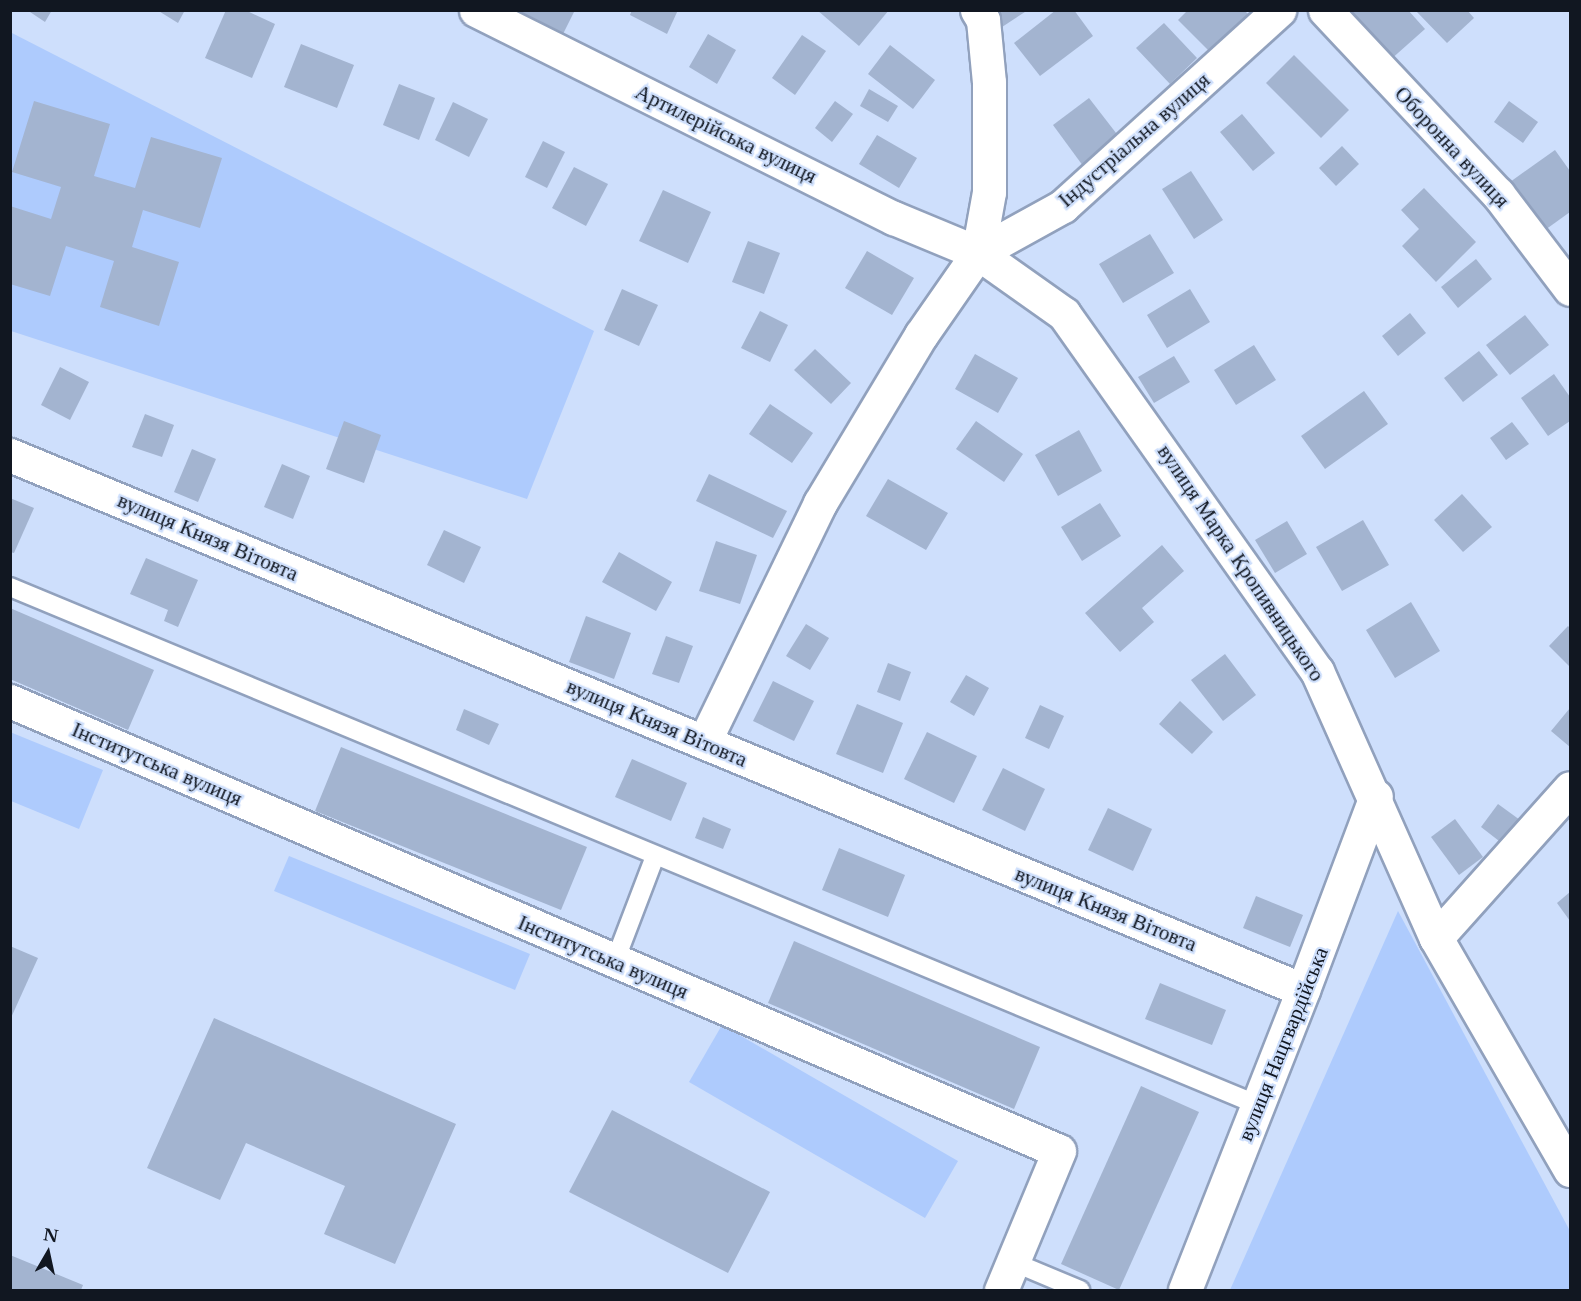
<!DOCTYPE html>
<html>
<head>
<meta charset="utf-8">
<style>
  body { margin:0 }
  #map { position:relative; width:1581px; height:1301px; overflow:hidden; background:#cedffc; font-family:"Libre Baskerville",serif }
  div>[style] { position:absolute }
  .green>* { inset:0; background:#aecbfd }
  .building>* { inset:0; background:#a3b4d0 }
  .roads { filter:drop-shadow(2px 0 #91a1bd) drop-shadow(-2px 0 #91a1bd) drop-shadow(0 2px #91a1bd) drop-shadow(0 -2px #91a1bd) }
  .lane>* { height:18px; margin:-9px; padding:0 9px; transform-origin:9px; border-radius:9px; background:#fff }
  .street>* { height:33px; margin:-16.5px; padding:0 16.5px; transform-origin:16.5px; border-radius:16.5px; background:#fff }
  .secondary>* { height:33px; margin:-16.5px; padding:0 16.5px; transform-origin:16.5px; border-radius:16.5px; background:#fff }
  span { translate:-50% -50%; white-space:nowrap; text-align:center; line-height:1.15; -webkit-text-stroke:4.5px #cedffc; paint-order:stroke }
  .street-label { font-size:21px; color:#111721 }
  .frame { position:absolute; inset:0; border:12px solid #111721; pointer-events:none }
  .north { position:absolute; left:18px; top:1223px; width:60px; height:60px; -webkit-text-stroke:4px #cedffc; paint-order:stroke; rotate:9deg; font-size:16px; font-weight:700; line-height:24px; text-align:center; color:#111721 }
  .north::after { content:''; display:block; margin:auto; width:21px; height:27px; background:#111721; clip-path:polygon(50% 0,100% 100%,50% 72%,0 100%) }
</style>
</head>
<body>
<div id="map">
  <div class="green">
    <div style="clip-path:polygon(10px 32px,594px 331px,527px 499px,11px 331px)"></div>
    <div style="clip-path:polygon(10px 732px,103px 770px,79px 829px,11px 801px)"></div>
    <div style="clip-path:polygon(289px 856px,530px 954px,515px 990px,274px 891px)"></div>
    <div style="clip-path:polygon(1398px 911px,1570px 1231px,1570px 1290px,1230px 1290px)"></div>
    <div style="clip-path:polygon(722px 1025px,958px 1161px,925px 1218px,689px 1082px)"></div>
  </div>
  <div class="building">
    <div style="clip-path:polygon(27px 10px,52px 10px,45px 22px)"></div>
    <div style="clip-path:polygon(157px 10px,185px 10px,178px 23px)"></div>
    <div style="clip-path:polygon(226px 10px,245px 10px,275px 24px,252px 78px,205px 58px)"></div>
    <div style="clip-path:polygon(514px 10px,575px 10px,563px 34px)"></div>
    <div style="clip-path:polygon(632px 10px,678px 10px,667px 34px,630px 15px)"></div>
    <div style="clip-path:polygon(817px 10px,889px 10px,859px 46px)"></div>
    <div style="clip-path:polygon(987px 10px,1028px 10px,999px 29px)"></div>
    <div style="clip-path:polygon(1056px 10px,1074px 10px,1093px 36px,1040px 76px,1014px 43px)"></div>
    <div style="clip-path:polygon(1188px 10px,1244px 10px,1250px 16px,1212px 54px,1178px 20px)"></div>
    <div style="clip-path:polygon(1345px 10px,1408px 10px,1425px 29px,1389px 61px)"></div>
    <div style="clip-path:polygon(1415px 10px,1467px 10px,1474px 18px,1447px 43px)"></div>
    <div style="clip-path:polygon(1164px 23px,1197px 58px,1170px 84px,1136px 48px)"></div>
    <div style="clip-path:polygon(708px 34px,736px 50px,717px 84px,689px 67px)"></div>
    <div style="clip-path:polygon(802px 35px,826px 51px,795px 95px,772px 78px)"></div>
    <div style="clip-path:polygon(301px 44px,354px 65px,337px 108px,284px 87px)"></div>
    <div style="clip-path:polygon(890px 45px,935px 80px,913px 109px,868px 74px)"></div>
    <div style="clip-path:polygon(1294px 55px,1349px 110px,1321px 138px,1266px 83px)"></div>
    <div style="clip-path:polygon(399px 84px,435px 98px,419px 140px,383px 125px)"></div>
    <div style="clip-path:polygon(869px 89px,898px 106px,888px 122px,860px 106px)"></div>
    <div style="clip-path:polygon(1089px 98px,1123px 142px,1086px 170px,1053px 125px)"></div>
    <div style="clip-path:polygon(34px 101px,110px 124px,94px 176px,135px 188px,151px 137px,222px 158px,200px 228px,143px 210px,132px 247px,179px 262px,159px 326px,100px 307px,114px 261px,66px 246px,50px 296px,10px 284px,10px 206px,51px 219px,61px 187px,12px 172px)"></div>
    <div style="clip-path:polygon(835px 101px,853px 114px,832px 142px,815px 128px)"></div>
    <div style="clip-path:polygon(1509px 101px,1538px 122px,1523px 143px,1494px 122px)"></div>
    <div style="clip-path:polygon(453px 102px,488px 119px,469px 157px,435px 140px)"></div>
    <div style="clip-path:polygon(1242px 114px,1275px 153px,1253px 171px,1220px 132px)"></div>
    <div style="clip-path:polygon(877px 135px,917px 158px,899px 188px,859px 164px)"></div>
    <div style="clip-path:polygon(543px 141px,565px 152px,547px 188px,525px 177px)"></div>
    <div style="clip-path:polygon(1342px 146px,1359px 164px,1336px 186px,1319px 168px)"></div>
    <div style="clip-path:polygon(1555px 150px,1570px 171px,1570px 212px,1545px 230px,1510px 182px)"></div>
    <div style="clip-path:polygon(574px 167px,608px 184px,586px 226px,552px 208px)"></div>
    <div style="clip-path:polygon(1191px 171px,1223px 220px,1194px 239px,1162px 189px)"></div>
    <div style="clip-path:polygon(1424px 188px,1476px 242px,1436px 282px,1402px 246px,1419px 229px,1401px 210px)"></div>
    <div style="clip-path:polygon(663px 190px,711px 212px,688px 263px,639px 241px)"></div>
    <div style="clip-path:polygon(1150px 234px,1174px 273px,1123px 303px,1099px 264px)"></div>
    <div style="clip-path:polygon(748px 241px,780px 253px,764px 294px,732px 282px)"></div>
    <div style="clip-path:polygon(867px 251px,914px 278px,892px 315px,845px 288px)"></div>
    <div style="clip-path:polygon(1476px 259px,1492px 279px,1458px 308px,1441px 287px)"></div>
    <div style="clip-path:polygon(622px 289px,658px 305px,639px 346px,604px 330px)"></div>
    <div style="clip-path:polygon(1190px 289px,1210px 322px,1167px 348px,1147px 315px)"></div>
    <div style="clip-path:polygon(760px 311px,788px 325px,770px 362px,741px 348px)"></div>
    <div style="clip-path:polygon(1410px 313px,1426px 333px,1398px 356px,1382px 336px)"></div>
    <div style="clip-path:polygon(1525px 315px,1549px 345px,1510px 375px,1486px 345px)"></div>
    <div style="clip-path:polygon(1254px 345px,1276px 380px,1236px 405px,1214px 370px)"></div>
    <div style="clip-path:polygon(815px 349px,851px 383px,831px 404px,794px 370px)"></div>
    <div style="clip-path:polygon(1479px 351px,1498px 375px,1463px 402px,1444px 378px)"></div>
    <div style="clip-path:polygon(975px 354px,1018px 378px,998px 413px,955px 389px)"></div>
    <div style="clip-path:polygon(1174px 356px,1190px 382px,1154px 403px,1138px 377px)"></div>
    <div style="clip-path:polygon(60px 367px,89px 382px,70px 420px,41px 405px)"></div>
    <div style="clip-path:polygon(1554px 374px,1570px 397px,1570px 421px,1548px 436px,1521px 398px)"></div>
    <div style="clip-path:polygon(1364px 391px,1388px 424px,1325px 469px,1301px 436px)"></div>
    <div style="clip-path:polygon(770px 404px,813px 433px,792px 463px,749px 434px)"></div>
    <div style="clip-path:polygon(145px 414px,174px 425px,162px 457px,132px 447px)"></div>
    <div style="clip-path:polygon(344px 421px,381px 435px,364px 483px,326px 469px)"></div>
    <div style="clip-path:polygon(976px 421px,1023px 454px,1004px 482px,956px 449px)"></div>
    <div style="clip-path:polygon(1512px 422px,1529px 444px,1506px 460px,1490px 438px)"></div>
    <div style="clip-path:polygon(1079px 430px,1102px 471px,1058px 496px,1035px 455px)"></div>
    <div style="clip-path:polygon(192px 449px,216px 459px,198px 502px,174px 492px)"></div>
    <div style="clip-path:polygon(282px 464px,310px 476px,293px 519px,264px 507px)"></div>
    <div style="clip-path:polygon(709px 474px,787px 511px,773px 538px,696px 501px)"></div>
    <div style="clip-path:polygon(888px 479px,948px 513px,926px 550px,866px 516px)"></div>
    <div style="clip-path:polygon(1462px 494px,1492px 527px,1463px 552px,1434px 520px)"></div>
    <div style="clip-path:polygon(10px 498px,34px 508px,14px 553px,10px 552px)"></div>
    <div style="clip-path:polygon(1100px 503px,1121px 536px,1082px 561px,1061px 527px)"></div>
    <div style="clip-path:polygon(1363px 520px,1389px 565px,1342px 591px,1316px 547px)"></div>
    <div style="clip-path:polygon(1287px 521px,1307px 554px,1275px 573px,1255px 540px)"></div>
    <div style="clip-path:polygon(444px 530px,481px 547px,464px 583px,427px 565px)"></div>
    <div style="clip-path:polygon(716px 541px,757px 555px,740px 604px,699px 591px)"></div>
    <div style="clip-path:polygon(1162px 545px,1184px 571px,1142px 608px,1154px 622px,1120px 652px,1085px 613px)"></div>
    <div style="clip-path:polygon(619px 552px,672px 582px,656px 611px,602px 582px)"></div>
    <div style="clip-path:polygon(146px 558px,198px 580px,178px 627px,164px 621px,168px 610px,130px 594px)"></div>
    <div style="clip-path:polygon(1411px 602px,1440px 651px,1395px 678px,1366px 630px)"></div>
    <div style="clip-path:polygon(10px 608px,154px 670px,128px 730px,10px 679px)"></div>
    <div style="clip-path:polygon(586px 616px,631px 633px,614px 679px,569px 662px)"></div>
    <div style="clip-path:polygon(806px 624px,829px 638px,810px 670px,786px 656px)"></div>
    <div style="clip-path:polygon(1568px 626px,1570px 628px,1570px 667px,1549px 646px)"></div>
    <div style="clip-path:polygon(666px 636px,693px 646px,679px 683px,652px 674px)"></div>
    <div style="clip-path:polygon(1225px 654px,1256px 695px,1223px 721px,1191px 680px)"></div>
    <div style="clip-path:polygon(888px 663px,911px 672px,900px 701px,877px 692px)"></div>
    <div style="clip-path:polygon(966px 675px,989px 688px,974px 716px,950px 702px)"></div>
    <div style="clip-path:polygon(773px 681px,814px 701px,794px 741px,753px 721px)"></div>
    <div style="clip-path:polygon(1180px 701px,1213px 732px,1192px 754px,1159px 724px)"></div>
    <div style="clip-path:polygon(857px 704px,903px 723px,883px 773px,836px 754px)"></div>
    <div style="clip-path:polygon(1040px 705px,1064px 716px,1049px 749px,1025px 738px)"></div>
    <div style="clip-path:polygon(1570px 708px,1570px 747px,1551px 731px)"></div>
    <div style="clip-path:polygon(464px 709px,499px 724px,489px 745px,456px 730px)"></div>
    <div style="clip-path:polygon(927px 732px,977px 756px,954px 803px,904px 779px)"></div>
    <div style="clip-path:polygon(341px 747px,587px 847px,561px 910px,315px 811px)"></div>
    <div style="clip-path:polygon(632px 759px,687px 783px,671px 821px,615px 797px)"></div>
    <div style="clip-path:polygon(1003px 768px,1045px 789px,1025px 831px,982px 810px)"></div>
    <div style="clip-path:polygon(1498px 804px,1520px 820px,1503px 844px,1481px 827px)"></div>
    <div style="clip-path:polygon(1108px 808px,1152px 829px,1133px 871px,1088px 850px)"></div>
    <div style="clip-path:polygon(703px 817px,731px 829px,723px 849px,695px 838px)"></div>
    <div style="clip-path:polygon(1455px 819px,1483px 857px,1459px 875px,1431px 837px)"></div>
    <div style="clip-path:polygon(839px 848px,905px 875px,888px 917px,822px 890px)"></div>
    <div style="clip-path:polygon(1570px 892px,1570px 921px,1557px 903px)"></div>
    <div style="clip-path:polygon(1256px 896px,1303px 915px,1290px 947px,1243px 928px)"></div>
    <div style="clip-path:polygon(794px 941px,1040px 1047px,1014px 1109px,768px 1003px)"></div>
    <div style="clip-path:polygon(10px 946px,38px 958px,10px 1020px)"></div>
    <div style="clip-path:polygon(1160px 983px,1226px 1010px,1212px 1045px,1145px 1019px)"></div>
    <div style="clip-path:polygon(214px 1018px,456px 1124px,395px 1264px,324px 1234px,345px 1186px,246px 1143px,220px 1200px,147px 1168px)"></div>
    <div style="clip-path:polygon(1141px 1086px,1199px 1112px,1119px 1290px,1061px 1264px)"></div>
    <div style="clip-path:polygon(612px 1110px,770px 1192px,728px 1273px,569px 1192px)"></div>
    <div style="clip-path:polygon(10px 1255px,83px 1285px,81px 1290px,10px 1290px)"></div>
  </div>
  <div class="roads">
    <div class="lane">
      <div style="left:10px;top:587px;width:1351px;rotate:22.54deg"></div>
      <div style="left:615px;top:961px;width:112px;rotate:-69.1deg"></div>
      <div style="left:1013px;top:1262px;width:73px;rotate:22.7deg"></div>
    </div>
    <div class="street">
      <div style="left:476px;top:10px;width:467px;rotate:26.5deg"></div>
      <div style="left:894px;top:218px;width:91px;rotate:22.6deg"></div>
      <div style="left:977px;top:10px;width:12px;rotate:59deg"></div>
      <div style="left:983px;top:20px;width:62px;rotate:84.5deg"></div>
      <div style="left:989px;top:82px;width:110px;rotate:90deg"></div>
      <div style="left:989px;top:192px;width:62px;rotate:100.2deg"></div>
      <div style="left:978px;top:253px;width:105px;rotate:35.3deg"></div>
      <div style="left:1064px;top:314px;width:438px;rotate:54.7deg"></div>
      <div style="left:1317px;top:671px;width:292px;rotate:66deg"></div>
      <div style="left:1436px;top:938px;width:268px;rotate:60deg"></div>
      <div style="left:1325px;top:10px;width:253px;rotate:46.8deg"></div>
      <div style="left:1498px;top:194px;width:119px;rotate:52.8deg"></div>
      <div style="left:10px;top:701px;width:1141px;rotate:23.22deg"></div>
      <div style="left:1059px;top:1151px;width:151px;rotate:112.6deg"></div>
      <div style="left:704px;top:742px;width:266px;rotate:-64.1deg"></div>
      <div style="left:820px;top:503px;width:196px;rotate:-59deg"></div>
      <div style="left:921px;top:335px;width:100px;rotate:-55.2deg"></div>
      <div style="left:978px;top:253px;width:97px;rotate:-28.9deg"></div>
      <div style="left:1063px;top:206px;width:292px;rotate:-42.2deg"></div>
      <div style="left:1436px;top:938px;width:201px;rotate:-48.2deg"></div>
      <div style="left:1303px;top:990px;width:207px;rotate:-69.4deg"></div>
    </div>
    <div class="secondary">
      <div style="left:10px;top:455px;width:1399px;rotate:22.48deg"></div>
      <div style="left:1303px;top:990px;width:322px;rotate:111.5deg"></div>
    </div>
  </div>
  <div class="street-label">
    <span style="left:726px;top:134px;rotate:26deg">Артилерійська вулиця</span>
    <span style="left:1134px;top:140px;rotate:-41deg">Індустріальна вулиця</span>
    <span style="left:1452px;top:147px;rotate:47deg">Оборонна вулиця</span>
    <span style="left:208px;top:537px;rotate:23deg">вулиця Князя Вітовта</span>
    <span style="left:1241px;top:563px;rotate:56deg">вулиця Марка Кропивницького</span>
    <span style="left:657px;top:723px;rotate:23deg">вулиця Князя Вітовта</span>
    <span style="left:157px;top:764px;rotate:23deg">Інститутська вулиця</span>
    <span style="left:1106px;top:909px;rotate:22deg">вулиця Князя Вітовта</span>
    <span style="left:603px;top:957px;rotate:23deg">Інститутська вулиця</span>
    <span style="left:1283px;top:1044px;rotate:-68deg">вулиця Нацгвардійська</span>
  </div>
  <div class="frame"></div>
  <div class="north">N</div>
</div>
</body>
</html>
